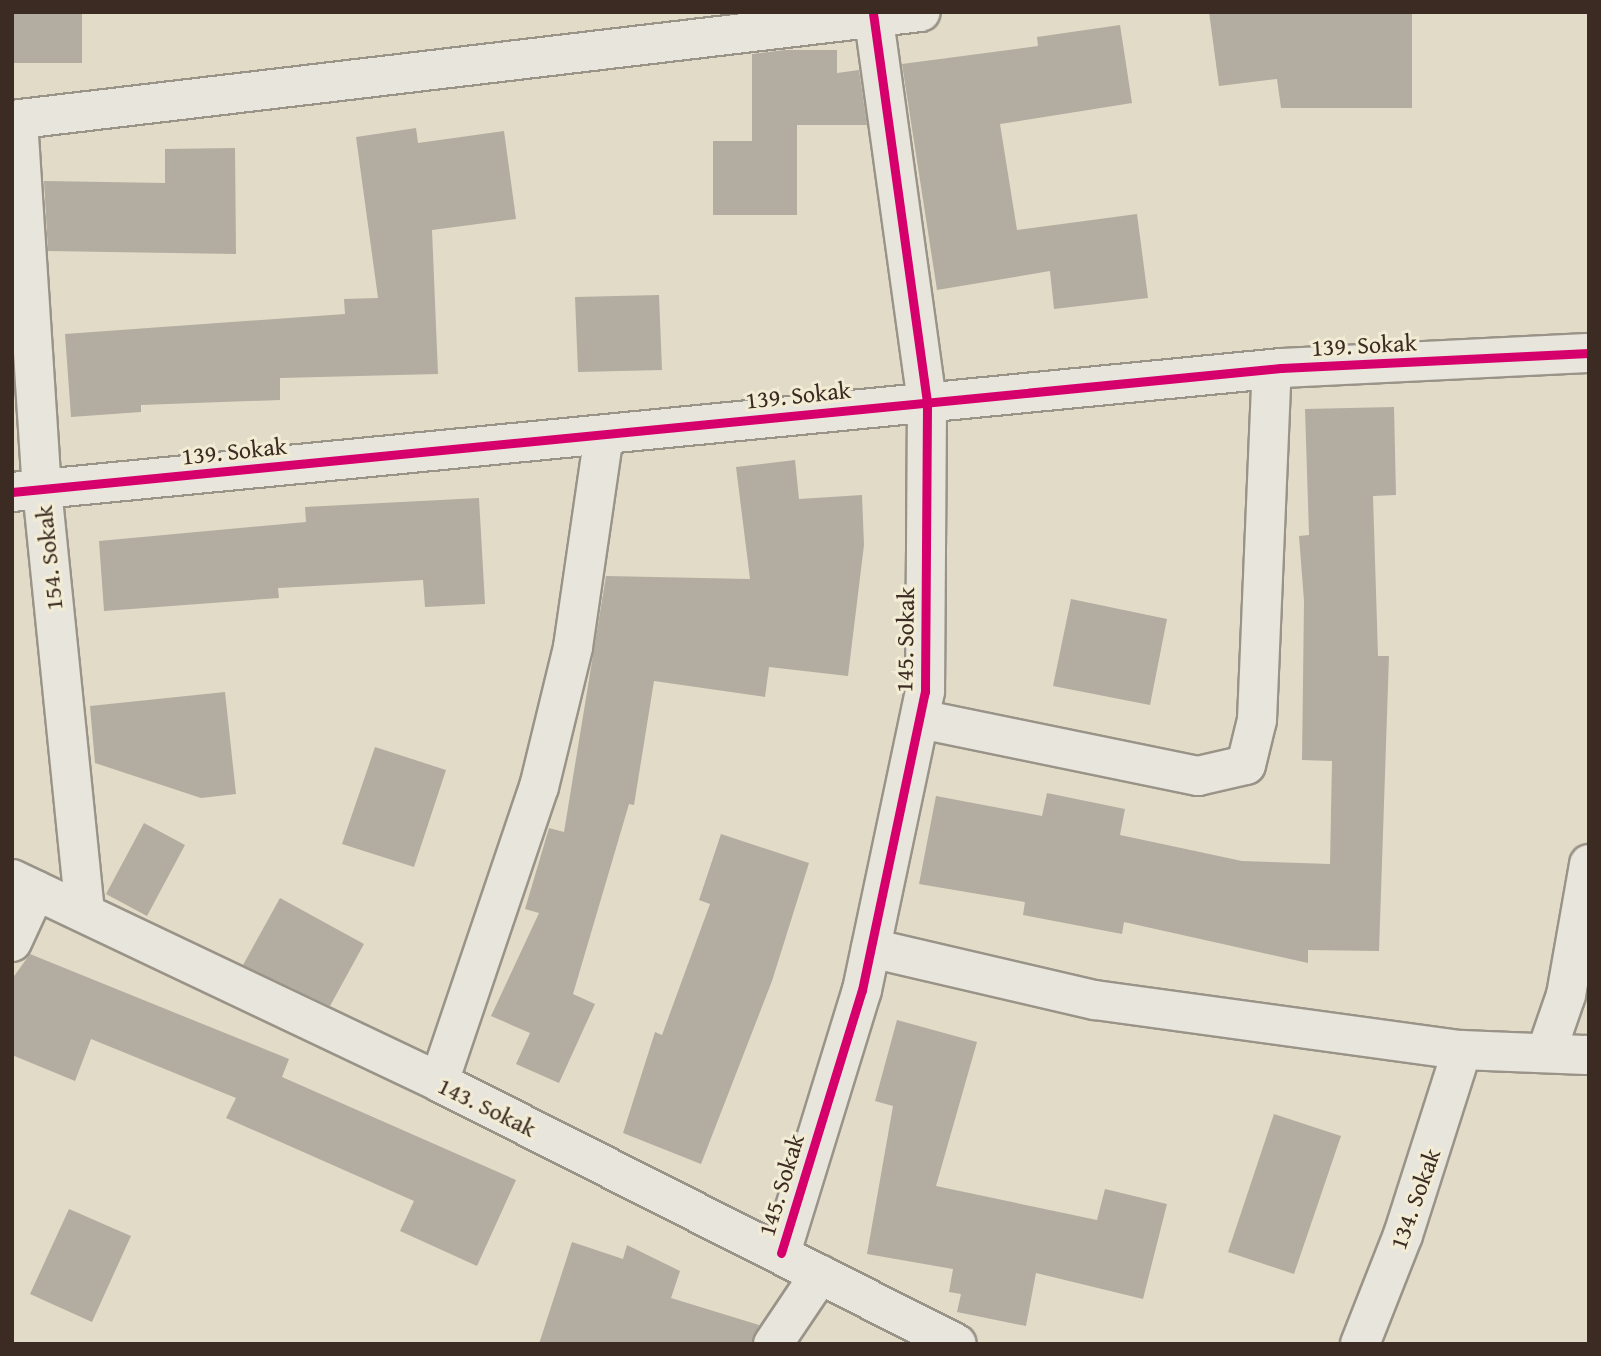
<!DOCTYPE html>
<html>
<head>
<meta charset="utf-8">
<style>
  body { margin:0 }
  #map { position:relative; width:1601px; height:1356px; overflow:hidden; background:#e2dbc8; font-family:"Gentium Book Plus",serif }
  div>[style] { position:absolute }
  .building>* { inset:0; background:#b2ada0 }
  .roads { filter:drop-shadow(2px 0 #999388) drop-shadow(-2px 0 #999388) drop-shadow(0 2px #999388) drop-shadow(0 -2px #999388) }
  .minor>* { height:38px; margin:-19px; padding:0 19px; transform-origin:19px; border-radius:19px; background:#e8e5dc }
  .cycleway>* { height:9px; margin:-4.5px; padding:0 4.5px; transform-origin:4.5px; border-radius:4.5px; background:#d6006c }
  span { translate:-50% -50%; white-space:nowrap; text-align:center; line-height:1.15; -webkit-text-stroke:6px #f3ecd5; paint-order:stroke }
  .street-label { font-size:24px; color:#3b2b22 }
  .frame { position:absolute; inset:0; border:14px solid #3b2b22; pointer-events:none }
</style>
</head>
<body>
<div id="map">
  <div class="building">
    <div style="clip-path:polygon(12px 12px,82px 12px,82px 63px,12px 63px)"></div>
    <div style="clip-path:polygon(1209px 12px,1412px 12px,1412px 108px,1281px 108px,1277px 79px,1219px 86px)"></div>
    <div style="clip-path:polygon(1120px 25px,1132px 103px,1000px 124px,1017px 230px,1137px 214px,1148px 298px,1054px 309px,1050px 271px,937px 290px,902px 64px,1038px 46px,1037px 37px)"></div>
    <div style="clip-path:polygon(785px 50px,837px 50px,837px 73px,859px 70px,867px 125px,797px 125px,797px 215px,713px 215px,713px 141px,752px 141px,752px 54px)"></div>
    <div style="clip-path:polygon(416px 128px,418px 143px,504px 131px,516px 219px,432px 230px,438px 374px,280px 378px,280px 400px,141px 405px,141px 412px,71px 417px,65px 334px,345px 314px,344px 299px,378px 298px,356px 137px)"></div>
    <div style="clip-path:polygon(235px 148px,236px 254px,48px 251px,44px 181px,165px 183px,165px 149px)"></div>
    <div style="clip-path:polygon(659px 295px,662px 370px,578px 372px,575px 297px)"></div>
    <div style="clip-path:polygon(1394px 407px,1396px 495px,1373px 496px,1378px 656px,1389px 656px,1379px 951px,1308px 950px,1308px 963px,1124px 922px,1122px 934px,1023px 915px,1025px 902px,919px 884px,936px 796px,1042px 816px,1047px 793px,1125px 809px,1120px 835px,1242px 861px,1330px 864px,1332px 761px,1302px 760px,1304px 601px,1299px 536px,1309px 535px,1305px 409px)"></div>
    <div style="clip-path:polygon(795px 460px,799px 499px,862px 495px,864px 545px,848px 676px,769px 667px,765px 697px,654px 681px,634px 805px,629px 804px,573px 994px,595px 1004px,559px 1083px,516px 1064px,530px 1033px,491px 1016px,539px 913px,525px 909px,549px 828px,564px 832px,606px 576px,750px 579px,736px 467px)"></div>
    <div style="clip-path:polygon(479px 498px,485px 604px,425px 607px,423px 580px,278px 588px,279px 598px,104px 611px,99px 541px,306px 522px,305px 507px)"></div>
    <div style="clip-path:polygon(1071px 599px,1167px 619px,1150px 705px,1053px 686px)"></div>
    <div style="clip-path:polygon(225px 692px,236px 794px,201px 798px,95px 763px,90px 706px)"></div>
    <div style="clip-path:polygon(375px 747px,446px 770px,414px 867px,342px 844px)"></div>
    <div style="clip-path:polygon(144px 823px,185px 845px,147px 916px,106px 894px)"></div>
    <div style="clip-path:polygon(721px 834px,809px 863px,772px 981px,701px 1164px,623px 1133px,655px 1032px,662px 1035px,710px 904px,699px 900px)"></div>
    <div style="clip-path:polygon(280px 898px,364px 944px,330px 1006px,243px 965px)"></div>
    <div style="clip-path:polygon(30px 954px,289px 1059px,282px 1077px,516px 1180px,477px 1266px,400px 1231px,414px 1201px,226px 1118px,236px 1098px,91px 1039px,75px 1081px,12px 1055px,12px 979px)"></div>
    <div style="clip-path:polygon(897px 1020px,977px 1042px,936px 1186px,1097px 1220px,1105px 1189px,1167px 1204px,1143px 1299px,1036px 1273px,1026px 1326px,957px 1312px,961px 1294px,949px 1292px,953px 1269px,867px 1254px,893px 1106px,875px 1101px)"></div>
    <div style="clip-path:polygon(1274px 1114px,1341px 1136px,1294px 1274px,1228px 1252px)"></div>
    <div style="clip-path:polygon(69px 1209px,131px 1236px,92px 1322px,30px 1294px)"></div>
    <div style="clip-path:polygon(572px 1242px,623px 1259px,627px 1245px,680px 1271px,671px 1298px,759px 1325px,751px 1344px,539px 1344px)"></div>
  </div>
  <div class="roads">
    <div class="minor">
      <div style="left:12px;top:120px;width:915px;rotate:-6.78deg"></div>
      <div style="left:18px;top:120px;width:370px;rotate:86.3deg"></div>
      <div style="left:42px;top:489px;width:424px;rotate:84.2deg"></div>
      <div style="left:12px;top:492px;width:1275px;rotate:-5.58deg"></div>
      <div style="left:1281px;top:368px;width:308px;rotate:-2.8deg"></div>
      <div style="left:920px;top:719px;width:284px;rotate:11.6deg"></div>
      <div style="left:1198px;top:776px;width:49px;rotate:-12.9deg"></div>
      <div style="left:1246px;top:765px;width:46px;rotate:-76.3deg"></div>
      <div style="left:1257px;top:720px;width:351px;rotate:-87.6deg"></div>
      <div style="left:12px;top:879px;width:473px;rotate:25.4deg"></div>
      <div style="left:439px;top:1082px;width:580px;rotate:26.83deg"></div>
      <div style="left:12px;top:942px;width:57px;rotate:-65.2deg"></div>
      <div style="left:871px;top:948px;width:230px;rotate:13.1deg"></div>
      <div style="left:1095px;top:1000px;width:370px;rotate:7.8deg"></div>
      <div style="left:1462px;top:1050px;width:127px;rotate:2.3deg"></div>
      <div style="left:1546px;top:1053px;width:61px;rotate:-71deg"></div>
      <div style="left:1566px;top:995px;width:133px;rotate:-80deg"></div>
      <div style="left:439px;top:1082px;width:311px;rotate:-71.3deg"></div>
      <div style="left:539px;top:787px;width:144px;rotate:-76.3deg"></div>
      <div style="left:573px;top:647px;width:215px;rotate:-81.7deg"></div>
      <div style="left:781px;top:1253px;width:275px;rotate:-72.9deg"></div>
      <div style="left:862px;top:990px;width:305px;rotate:-78.1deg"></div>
      <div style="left:925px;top:692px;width:290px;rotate:-89.6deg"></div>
      <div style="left:927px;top:402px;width:394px;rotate:-97.9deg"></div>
      <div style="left:773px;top:1344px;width:84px;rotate:-56.1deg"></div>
      <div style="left:1360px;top:1344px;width:117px;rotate:-68.5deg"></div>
      <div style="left:1403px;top:1235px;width:194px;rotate:-72.3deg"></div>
    </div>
  </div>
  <div class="cycleway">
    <div style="left:12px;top:492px;width:1275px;rotate:-5.58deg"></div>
    <div style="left:1281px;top:368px;width:308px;rotate:-2.8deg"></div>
    <div style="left:781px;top:1253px;width:275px;rotate:-72.9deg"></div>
    <div style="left:862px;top:990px;width:305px;rotate:-78.1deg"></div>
    <div style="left:925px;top:692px;width:290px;rotate:-89.6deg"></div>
    <div style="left:927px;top:402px;width:394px;rotate:-97.9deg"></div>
  </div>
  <div class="street-label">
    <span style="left:1364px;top:345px;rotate:-3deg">139. Sokak</span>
    <span style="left:798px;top:395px;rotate:-6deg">139. Sokak</span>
    <span style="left:234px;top:451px;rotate:-6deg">139. Sokak</span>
    <span style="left:49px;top:558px;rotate:-96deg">154. Sokak</span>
    <span style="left:905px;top:640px;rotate:-89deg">145. Sokak</span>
    <span style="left:487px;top:1107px;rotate:26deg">143. Sokak</span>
    <span style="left:781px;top:1185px;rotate:-73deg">145. Sokak</span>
    <span style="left:1415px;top:1199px;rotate:-70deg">134. Sokak</span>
  </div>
  <div class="frame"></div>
</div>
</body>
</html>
